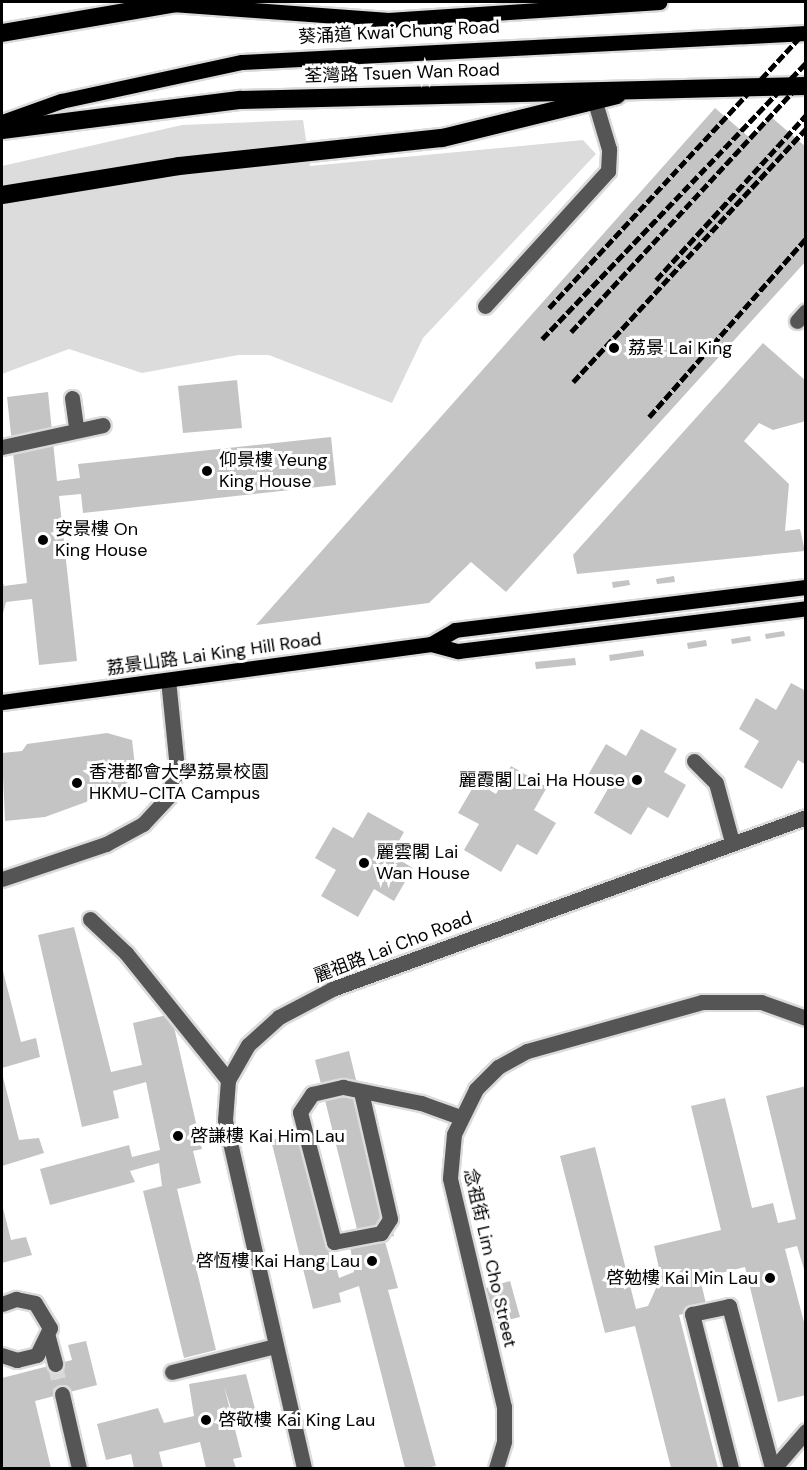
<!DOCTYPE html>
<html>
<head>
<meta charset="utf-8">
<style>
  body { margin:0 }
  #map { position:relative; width:807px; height:1470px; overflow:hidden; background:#fff; font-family:"DM Sans","Noto Sans TC",sans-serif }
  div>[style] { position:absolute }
  .green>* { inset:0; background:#dcdcdc }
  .building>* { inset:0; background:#c4c4c4 }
  .minor-tunnel>* { height:15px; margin-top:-7.5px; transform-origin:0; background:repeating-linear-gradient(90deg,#d9d9d9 0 15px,transparent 0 23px) }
  .roads { filter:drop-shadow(2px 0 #dbdbdb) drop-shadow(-2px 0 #dbdbdb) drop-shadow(0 2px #dbdbdb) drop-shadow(0 -2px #dbdbdb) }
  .minor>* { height:15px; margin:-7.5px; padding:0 7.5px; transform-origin:7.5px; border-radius:7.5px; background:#555 }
  .major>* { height:15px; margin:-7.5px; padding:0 7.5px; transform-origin:7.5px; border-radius:7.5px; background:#000 }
  .highway>* { height:18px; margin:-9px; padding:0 9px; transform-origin:9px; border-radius:9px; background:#000 }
  .rail>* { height:4.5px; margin-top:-2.25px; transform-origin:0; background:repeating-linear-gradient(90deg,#000 0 9px,transparent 0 12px) }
  .dots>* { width:16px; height:16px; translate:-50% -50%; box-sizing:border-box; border:3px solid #fff; border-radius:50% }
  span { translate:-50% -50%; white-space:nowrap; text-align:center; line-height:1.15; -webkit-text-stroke:6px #fff; paint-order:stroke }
  .street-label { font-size:18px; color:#000 }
  .poi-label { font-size:18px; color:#000 }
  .left { translate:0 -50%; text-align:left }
  .right { translate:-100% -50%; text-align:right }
  .frame { position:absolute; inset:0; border:3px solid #000; pointer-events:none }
</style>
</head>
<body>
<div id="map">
  <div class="green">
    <div style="clip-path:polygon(303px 120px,310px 166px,583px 140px,596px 154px,423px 338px,392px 403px,269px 355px,238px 355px,142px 373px,69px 349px,2px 374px,2px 166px,182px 125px)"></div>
  </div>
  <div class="building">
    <div style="clip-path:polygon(715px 108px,751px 139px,770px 116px,806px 147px,806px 261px,506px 592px,471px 562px,429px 603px,256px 625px)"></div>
    <div style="clip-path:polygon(763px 343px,806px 381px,806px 421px,773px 430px,759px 423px,744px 441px,789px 484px,785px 531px,800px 529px,805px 551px,577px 574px,573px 555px)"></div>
    <div style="clip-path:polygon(237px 380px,242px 428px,183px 433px,178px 386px)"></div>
    <div style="clip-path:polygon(48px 392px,57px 481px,80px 478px,78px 464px,331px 437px,336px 485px,83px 513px,81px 494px,59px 496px,77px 661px,39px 665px,32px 599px,6px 602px,2px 617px,2px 580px,4px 586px,27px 583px,7px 397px)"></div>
    <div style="clip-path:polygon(674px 576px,675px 582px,657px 584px,656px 579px)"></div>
    <div style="clip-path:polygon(629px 580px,630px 585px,613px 588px,612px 582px)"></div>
    <div style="clip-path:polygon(784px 631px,785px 636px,766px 639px,765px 634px)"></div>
    <div style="clip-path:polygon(750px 636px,751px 641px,732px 644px,731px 639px)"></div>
    <div style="clip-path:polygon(706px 640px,707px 646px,688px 649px,687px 643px)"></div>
    <div style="clip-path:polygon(643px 650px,644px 656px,610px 661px,609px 655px)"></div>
    <div style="clip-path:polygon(575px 658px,576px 665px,536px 669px,535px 662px)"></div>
    <div style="clip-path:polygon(791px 683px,806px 691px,806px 765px,798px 760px,782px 789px,744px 767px,759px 741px,739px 729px,756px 698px,776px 710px)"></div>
    <div style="clip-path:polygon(641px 729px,677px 749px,664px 772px,686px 785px,668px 818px,648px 807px,631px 835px,594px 813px,609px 787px,588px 775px,606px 744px,626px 756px)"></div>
    <div style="clip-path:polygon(107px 733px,132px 740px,136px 775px,119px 790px,45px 817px,5px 821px,2px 753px,22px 751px,27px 744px)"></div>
    <div style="clip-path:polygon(511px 766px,547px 787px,534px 810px,556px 823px,537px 855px,517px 844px,501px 872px,464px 850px,479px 824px,458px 813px,476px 782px,496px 794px)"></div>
    <div style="clip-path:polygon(368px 812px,404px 832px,391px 855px,413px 868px,394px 901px,374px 889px,358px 917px,321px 896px,336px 870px,315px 858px,333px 827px,353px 838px)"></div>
    <div style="clip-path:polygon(74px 927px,111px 1072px,142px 1065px,133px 1023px,171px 1014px,202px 1149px,193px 1151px,201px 1183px,177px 1189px,216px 1350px,184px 1358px,143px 1191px,162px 1186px,159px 1163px,130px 1171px,135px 1182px,50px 1205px,40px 1169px,129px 1145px,132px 1157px,160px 1150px,146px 1082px,113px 1091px,119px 1118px,82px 1127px,38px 935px)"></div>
    <div style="clip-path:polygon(2px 967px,21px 1042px,36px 1038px,40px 1057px,2px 1068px)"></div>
    <div style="clip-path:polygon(349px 1051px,394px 1236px,384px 1238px,398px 1288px,388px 1290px,436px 1466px,425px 1468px,405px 1468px,359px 1286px,339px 1293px,341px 1302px,313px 1309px,271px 1140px,302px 1132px,339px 1278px,354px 1272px,350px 1245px,360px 1241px,315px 1060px)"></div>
    <div style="clip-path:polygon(2px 1073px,19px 1140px,39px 1138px,44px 1153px,2px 1166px)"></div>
    <div style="clip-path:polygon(806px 1086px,806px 1276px,797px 1246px,785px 1249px,806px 1330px,806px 1395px,778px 1402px,745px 1267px,700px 1278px,707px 1308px,679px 1315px,718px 1468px,671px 1468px,635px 1326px,605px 1333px,560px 1156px,595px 1147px,636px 1309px,648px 1306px,661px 1277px,654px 1246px,721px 1230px,691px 1106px,725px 1098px,752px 1208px,773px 1203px,778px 1223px,796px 1219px,766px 1096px)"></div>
    <div style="clip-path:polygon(2px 1204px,11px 1240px,26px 1237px,32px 1255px,2px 1263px)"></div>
    <div style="clip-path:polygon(510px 1281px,520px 1317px,496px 1323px,486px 1288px)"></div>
    <div style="clip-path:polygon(86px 1341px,97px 1385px,35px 1401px,51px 1468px,2px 1468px,2px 1378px,72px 1360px,68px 1345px)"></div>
    <div style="clip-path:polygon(246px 1374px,255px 1409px,233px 1415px,224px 1386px,242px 1457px,233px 1459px,236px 1468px,206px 1468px,200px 1442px,159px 1452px,163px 1468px,134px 1468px,131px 1454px,106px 1460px,97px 1424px,158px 1408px,164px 1423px,194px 1416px,189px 1384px)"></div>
  </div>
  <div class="minor-tunnel">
    <div style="left:55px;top:1364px;width:31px;rotate:77deg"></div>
  </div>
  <div class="roads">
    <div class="minor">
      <div style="left:485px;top:306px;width:183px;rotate:-47.7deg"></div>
      <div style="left:608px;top:171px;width:22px;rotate:-87deg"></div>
      <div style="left:609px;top:149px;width:49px;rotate:-106.6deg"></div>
      <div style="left:797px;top:321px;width:13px;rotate:-48deg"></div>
      <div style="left:72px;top:398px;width:29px;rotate:82deg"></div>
      <div style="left:2px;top:447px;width:103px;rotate:-12.3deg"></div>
      <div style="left:694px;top:761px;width:31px;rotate:45deg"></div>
      <div style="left:716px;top:783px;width:61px;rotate:74.8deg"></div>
      <div style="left:2px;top:879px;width:110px;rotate:-18.6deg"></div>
      <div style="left:106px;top:844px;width:42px;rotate:-28.4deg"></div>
      <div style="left:143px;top:824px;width:37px;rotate:-47deg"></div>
      <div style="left:168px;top:797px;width:30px;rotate:-73deg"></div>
      <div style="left:177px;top:768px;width:88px;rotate:-95.8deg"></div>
      <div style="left:90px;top:919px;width:50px;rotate:43.4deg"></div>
      <div style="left:126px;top:953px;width:163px;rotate:51.2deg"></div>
      <div style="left:361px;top:1092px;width:130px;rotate:77.1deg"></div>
      <div style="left:390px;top:1219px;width:17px;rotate:123deg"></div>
      <div style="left:381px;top:1233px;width:48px;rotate:169.2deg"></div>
      <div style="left:334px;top:1242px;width:134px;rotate:-104.7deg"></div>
      <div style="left:300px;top:1112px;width:22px;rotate:-56deg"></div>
      <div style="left:312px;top:1094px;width:32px;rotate:-13deg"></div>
      <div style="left:343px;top:1087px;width:80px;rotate:11.6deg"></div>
      <div style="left:421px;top:1103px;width:41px;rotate:19.7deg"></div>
      <div style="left:2px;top:1304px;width:15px;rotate:-20deg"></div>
      <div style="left:16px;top:1299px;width:19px;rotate:12deg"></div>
      <div style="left:35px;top:1303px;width:29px;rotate:59deg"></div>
      <div style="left:50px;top:1328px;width:30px;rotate:116deg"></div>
      <div style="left:37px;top:1355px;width:21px;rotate:166deg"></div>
      <div style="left:17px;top:1360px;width:16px;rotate:-162deg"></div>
      <div style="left:48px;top:1337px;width:28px;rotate:75deg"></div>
      <div style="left:172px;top:1372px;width:106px;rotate:-14.2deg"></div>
      <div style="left:62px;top:1394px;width:76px;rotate:77.1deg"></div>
      <div style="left:304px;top:1468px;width:357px;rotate:-102.8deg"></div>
      <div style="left:225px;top:1120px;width:40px;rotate:-85.7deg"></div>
      <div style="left:228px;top:1080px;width:40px;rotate:-60.3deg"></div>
      <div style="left:248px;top:1045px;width:42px;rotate:-42.1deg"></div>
      <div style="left:279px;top:1017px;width:60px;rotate:-27.8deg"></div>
      <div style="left:332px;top:989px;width:504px;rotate:-19.94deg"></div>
      <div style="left:496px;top:1468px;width:28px;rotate:-73deg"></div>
      <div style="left:504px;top:1441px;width:34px;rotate:-90deg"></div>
      <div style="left:504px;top:1407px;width:235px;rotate:-103.3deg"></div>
      <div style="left:450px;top:1178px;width:44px;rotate:-84.8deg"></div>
      <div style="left:454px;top:1134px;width:50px;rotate:-63.9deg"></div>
      <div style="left:476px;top:1089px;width:31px;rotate:-45deg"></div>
      <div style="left:498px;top:1067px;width:33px;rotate:-29deg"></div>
      <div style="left:527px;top:1051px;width:182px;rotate:-15.6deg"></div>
      <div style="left:702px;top:1002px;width:59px"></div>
      <div style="left:761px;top:1002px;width:48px;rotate:19.6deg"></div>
      <div style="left:731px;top:1468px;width:159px;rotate:-104.2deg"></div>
      <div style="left:692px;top:1314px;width:38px;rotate:-12deg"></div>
      <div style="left:729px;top:1306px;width:168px;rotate:75.1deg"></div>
      <div style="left:774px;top:1468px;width:49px;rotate:-49.1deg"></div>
    </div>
    <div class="major">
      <div style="left:172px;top:4px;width:217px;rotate:4.2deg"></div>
      <div style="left:388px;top:20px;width:272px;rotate:-3.8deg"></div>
      <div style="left:2px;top:122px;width:63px;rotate:-19.6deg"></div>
      <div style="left:61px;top:101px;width:185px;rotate:-12.2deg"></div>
      <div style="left:242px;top:62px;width:565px;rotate:-2.94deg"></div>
      <div style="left:431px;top:644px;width:28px;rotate:15deg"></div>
      <div style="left:458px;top:651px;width:351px;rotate:-7deg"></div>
      <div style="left:2px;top:702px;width:433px;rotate:-7.7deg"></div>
      <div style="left:431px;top:644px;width:28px;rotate:-30deg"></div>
      <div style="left:455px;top:630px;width:354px;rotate:-7deg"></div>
    </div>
    <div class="highway">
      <div style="left:2px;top:33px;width:184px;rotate:-9.7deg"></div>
      <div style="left:2px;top:130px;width:241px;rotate:-7.2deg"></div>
      <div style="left:241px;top:100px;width:565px;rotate:-1.42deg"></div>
      <div style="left:2px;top:195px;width:179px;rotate:-9.3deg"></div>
      <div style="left:179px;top:166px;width:264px;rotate:-6.1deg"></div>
      <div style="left:442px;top:138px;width:180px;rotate:-13.8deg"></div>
    </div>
  </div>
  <div class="rail">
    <div style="left:656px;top:280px;width:223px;rotate:-47.7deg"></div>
    <div style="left:549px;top:308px;width:379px;rotate:-47.2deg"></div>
    <div style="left:571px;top:332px;width:347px;rotate:-47.3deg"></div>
    <div style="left:542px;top:339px;width:382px;rotate:-46.3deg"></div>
    <div style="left:573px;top:382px;width:344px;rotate:-47.4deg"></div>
    <div style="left:649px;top:417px;width:238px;rotate:-48.7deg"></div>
  </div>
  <div class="dots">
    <div style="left:614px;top:348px;background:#000"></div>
    <div style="left:207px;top:471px;background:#000"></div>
    <div style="left:43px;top:540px;background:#000"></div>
    <div style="left:637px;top:780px;background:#000"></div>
    <div style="left:77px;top:783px;background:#000"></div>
    <div style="left:364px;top:863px;background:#000"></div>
    <div style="left:178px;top:1136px;background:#000"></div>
    <div style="left:372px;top:1261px;background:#000"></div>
    <div style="left:770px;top:1278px;background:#000"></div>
    <div style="left:206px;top:1420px;background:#000"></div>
  </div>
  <div class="street-label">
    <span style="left:399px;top:32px;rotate:-3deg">葵涌道 Kwai Chung Road</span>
    <span style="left:402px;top:73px;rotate:-2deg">荃灣路 Tsuen Wan Road</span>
    <span style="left:214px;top:654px;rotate:-8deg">荔景山路 Lai King Hill Road</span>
    <span style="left:393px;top:947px;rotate:-21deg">麗祖路 Lai Cho Road</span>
    <span style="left:490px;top:1258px;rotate:77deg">念祖街 Lim Cho Street</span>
  </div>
  <div class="poi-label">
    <span class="left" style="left:628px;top:348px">荔景 Lai King</span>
    <span class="left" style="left:219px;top:471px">仰景樓 Yeung<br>King House</span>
    <span class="left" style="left:55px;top:540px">安景樓 On<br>King House</span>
    <span class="left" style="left:89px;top:783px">香港都會大學荔景校園<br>HKMU-CITA Campus</span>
    <span class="right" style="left:625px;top:780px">麗霞閣 Lai Ha House</span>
    <span class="left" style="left:376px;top:863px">麗雲閣 Lai<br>Wan House</span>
    <span class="left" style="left:190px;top:1136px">啓謙樓 Kai Him Lau</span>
    <span class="right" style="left:360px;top:1261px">啓恆樓 Kai Hang Lau</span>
    <span class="right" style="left:758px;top:1278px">啓勉樓 Kai Min Lau</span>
    <span class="left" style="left:218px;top:1420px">啓敬樓 Kai King Lau</span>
  </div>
  <div class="frame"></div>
</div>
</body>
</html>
